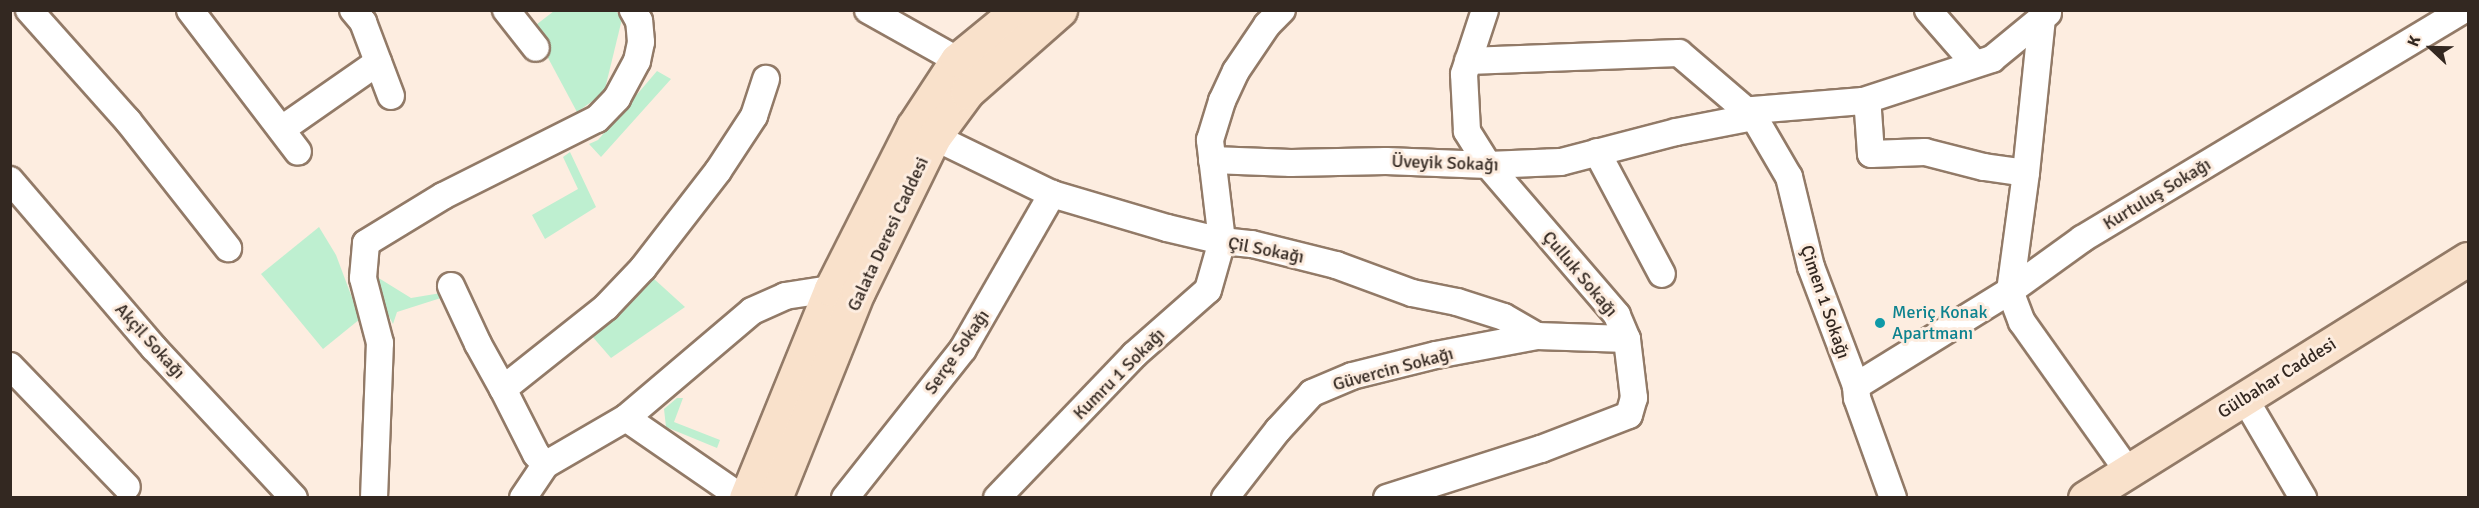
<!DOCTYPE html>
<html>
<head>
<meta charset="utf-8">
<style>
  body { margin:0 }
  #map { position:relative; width:2479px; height:508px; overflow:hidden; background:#fdede0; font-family:Signika,sans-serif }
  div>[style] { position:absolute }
  .green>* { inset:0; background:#beefd0 }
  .roads { filter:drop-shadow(2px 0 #927a67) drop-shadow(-2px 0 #927a67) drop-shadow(0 2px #927a67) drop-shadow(0 -2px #927a67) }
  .street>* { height:26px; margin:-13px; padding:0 13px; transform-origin:13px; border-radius:13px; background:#fff }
  .secondary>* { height:33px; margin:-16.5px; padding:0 16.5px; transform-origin:16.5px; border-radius:16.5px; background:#f9e1cb }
  .dots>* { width:16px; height:16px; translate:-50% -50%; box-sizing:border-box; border:3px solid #fdede0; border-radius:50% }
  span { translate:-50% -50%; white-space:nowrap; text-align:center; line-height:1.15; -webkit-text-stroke:6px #fdede0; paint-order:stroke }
  .street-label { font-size:18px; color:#332821 }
  .culture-label { font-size:18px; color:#0d838f }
  .left { translate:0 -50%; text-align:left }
  .frame { position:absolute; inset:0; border:12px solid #332821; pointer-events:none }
  .north { position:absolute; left:2401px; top:18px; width:60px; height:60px; -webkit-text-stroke:4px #fdede0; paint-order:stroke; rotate:292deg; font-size:16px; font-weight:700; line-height:24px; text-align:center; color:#332821 }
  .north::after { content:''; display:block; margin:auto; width:21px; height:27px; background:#332821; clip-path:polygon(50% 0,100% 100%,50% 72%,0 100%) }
</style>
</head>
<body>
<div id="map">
  <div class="green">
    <div style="clip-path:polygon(554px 11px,616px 11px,622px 19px,604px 93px,577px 112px,532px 28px)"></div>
    <div style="clip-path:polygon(657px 71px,671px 79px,601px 157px,589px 144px,598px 140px)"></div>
    <div style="clip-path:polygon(570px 152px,596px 207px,545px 239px,532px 215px,578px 189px,563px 157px)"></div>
    <div style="clip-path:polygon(319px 227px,336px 255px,360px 319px,323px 349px,261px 274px)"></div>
    <div style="clip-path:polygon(377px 277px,411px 298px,441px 293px,444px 297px,397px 312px,393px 324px,376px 291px)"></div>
    <div style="clip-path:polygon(653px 278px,685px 307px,611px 358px,591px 335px)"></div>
    <div style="clip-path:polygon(677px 398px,683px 398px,674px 422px,720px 440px,717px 448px,666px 427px,664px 409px)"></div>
  </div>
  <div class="roads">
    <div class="street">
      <div style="left:29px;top:10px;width:149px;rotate:48.3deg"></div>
      <div style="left:128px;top:121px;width:162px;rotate:51.8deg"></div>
      <div style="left:190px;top:10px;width:178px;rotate:52.7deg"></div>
      <div style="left:353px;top:10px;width:16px;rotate:50deg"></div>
      <div style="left:363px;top:22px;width:79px;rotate:69.3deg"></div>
      <div style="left:506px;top:10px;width:48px;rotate:51.7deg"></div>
      <div style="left:868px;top:10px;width:102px;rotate:29.3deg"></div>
      <div style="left:1928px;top:10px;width:70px;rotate:49deg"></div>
      <div style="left:2048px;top:13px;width:8px;rotate:140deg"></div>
      <div style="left:2042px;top:18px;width:156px;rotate:95.9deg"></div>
      <div style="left:2026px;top:173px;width:119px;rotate:97.7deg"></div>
      <div style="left:2010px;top:291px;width:33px;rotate:69deg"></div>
      <div style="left:2022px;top:322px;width:183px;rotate:54.6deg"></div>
      <div style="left:1468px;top:61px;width:211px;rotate:-2.2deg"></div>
      <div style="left:1679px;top:53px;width:99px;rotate:40.5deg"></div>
      <div style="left:1863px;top:101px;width:11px;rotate:63deg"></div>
      <div style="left:1868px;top:111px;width:43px;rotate:86deg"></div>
      <div style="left:1871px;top:154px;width:54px;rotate:-2.1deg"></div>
      <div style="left:1925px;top:152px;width:61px;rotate:14.3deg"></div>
      <div style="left:1984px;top:167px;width:42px;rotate:8.1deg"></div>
      <div style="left:282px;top:129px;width:117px;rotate:-34.9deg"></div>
      <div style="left:918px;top:129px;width:149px;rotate:25.9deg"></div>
      <div style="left:1052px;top:194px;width:120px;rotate:16.5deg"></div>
      <div style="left:1167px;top:228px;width:57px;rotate:13.3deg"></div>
      <div style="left:1222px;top:241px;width:30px;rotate:6deg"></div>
      <div style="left:1252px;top:244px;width:87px;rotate:14deg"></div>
      <div style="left:1336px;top:265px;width:81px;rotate:20.2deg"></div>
      <div style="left:1412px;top:293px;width:46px;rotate:11.3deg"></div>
      <div style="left:1457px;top:302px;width:49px;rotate:17.7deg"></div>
      <div style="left:1504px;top:317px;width:38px;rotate:30deg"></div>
      <div style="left:1537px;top:336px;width:90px;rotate:1.9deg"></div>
      <div style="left:1597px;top:152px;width:138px;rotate:62deg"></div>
      <div style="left:1212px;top:160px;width:79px;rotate:2.2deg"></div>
      <div style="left:1291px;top:163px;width:95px;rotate:-1.2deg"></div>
      <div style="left:1386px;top:161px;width:102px;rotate:2.2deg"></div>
      <div style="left:1488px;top:165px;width:73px;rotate:-2.4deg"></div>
      <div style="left:1561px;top:162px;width:119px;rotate:-14.6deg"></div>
      <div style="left:1676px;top:132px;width:79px;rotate:-10.9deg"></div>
      <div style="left:10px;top:180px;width:221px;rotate:49.4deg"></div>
      <div style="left:154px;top:348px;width:205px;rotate:47deg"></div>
      <div style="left:451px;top:286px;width:64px;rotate:65deg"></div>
      <div style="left:478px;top:344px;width:51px;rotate:60.9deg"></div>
      <div style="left:10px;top:366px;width:168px;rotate:46deg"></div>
      <div style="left:1856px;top:386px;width:181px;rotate:-31.7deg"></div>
      <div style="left:2010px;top:291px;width:89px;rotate:-35.8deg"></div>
      <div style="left:2082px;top:239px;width:445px;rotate:-31deg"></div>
      <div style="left:2245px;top:399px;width:115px;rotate:59.6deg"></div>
      <div style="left:626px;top:418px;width:141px;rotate:34.6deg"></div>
      <div style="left:545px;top:465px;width:14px;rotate:-129deg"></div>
      <div style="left:536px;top:454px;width:73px;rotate:-116.9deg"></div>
      <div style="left:503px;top:389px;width:132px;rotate:-38.5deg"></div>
      <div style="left:606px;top:307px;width:54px;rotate:-46.5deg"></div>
      <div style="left:643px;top:268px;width:123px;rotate:-52.3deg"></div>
      <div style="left:718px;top:171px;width:66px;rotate:-56.8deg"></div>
      <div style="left:754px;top:116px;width:39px;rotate:-72deg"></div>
      <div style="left:374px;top:498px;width:155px;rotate:-87.8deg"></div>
      <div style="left:380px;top:343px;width:67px;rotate:-104.7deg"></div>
      <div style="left:363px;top:278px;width:35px;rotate:-85deg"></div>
      <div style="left:366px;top:243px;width:90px;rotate:-31.4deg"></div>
      <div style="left:443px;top:196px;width:172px;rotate:-26.6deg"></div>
      <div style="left:597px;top:119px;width:29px;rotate:-46deg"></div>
      <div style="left:617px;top:98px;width:42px;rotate:-61.6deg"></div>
      <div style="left:637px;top:61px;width:19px;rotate:-78deg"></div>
      <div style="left:641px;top:42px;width:21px;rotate:-95deg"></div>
      <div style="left:639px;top:21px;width:13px;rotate:-119deg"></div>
      <div style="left:523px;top:498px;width:40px;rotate:-56deg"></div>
      <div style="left:545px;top:465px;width:94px;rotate:-30.1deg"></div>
      <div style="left:626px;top:418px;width:165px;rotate:-40.3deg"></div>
      <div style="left:752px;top:311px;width:36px;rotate:-24deg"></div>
      <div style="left:785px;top:296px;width:47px;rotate:-8.7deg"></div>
      <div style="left:831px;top:289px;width:15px;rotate:8deg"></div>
      <div style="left:845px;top:498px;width:190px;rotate:-51.6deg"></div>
      <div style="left:963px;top:349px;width:179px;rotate:-60.1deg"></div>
      <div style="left:997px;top:498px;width:198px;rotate:-46.2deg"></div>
      <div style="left:1134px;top:355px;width:98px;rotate:-41.3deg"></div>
      <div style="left:1208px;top:290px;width:51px;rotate:-74.1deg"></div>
      <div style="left:1222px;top:241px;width:102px;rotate:-96.8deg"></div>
      <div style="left:1210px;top:140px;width:41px;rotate:-72.9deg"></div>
      <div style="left:1222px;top:101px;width:33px;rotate:-65deg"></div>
      <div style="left:1236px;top:71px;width:55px;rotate:-56deg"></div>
      <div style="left:1267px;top:25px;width:21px;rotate:-45deg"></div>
      <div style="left:1225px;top:498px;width:86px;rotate:-52.1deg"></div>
      <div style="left:1278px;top:430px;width:50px;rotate:-47.4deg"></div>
      <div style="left:1312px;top:393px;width:43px;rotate:-23deg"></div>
      <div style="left:1352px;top:376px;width:87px;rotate:-14deg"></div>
      <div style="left:1436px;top:355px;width:103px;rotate:-10.7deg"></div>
      <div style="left:1387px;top:498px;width:162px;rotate:-17.7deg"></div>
      <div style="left:1541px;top:449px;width:94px;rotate:-21.1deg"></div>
      <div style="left:1629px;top:415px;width:18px;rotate:-74deg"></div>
      <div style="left:1634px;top:398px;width:59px;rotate:-96.8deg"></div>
      <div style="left:1627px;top:339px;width:26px;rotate:-113deg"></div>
      <div style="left:1617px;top:315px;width:198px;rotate:-130.7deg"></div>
      <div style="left:1488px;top:165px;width:40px;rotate:-122deg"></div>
      <div style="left:1467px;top:131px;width:57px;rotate:-93deg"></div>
      <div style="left:1464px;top:74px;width:67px;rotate:-71.8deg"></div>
      <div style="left:1893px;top:498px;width:106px;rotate:-109.8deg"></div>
      <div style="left:1857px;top:398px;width:12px;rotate:-95deg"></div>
      <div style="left:1856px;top:386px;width:127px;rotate:-110.7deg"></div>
      <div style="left:1811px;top:267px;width:93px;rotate:-103.7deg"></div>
      <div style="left:1789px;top:177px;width:69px;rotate:-120.3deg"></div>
      <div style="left:1754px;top:117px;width:7px;rotate:-98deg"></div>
      <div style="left:1753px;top:110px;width:110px;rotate:-4.7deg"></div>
      <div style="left:1863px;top:101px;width:136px;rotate:-18deg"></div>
      <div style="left:1992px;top:59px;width:65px;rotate:-39.4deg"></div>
    </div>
    <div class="secondary">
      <div style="left:746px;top:498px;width:226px;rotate:-67.9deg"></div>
      <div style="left:831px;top:289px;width:182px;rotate:-63.2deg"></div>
      <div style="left:913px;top:127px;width:80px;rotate:-56.7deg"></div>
      <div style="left:957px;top:60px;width:79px;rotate:-39.3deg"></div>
      <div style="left:775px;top:498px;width:222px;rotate:-68.1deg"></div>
      <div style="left:858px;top:292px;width:173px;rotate:-63.9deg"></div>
      <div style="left:934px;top:137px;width:56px;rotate:-53.7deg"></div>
      <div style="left:967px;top:92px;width:124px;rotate:-41.4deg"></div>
      <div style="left:2085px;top:498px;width:451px;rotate:-32deg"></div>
    </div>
  </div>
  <div class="dots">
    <div style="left:1880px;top:323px;background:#0f9aa8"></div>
  </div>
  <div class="street-label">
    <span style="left:1445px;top:163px;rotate:2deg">Üveyik Sokağı</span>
    <span style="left:2157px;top:194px;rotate:-31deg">Kurtuluş Sokağı</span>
    <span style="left:888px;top:234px;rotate:-65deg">Galata Deresi Caddesi</span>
    <span style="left:1266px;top:250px;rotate:11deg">Çil Sokağı</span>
    <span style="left:1580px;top:274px;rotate:50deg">Çulluk Sokağı</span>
    <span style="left:1825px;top:302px;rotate:71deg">Çimen 1 Sokağı</span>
    <span style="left:150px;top:341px;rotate:48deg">Akçil Sokağı</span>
    <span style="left:957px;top:352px;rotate:-55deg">Serçe Sokağı</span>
    <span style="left:1393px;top:369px;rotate:-15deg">Güvercin Sokağı</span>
    <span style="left:1119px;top:374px;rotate:-45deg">Kumru 1 Sokağı</span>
    <span style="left:2277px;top:378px;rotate:-32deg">Gülbahar Caddesi</span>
  </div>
  <div class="culture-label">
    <span class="left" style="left:1892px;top:323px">Meriç Konak<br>Apartmanı</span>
  </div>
  <div class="frame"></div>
  <div class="north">K</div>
</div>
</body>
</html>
